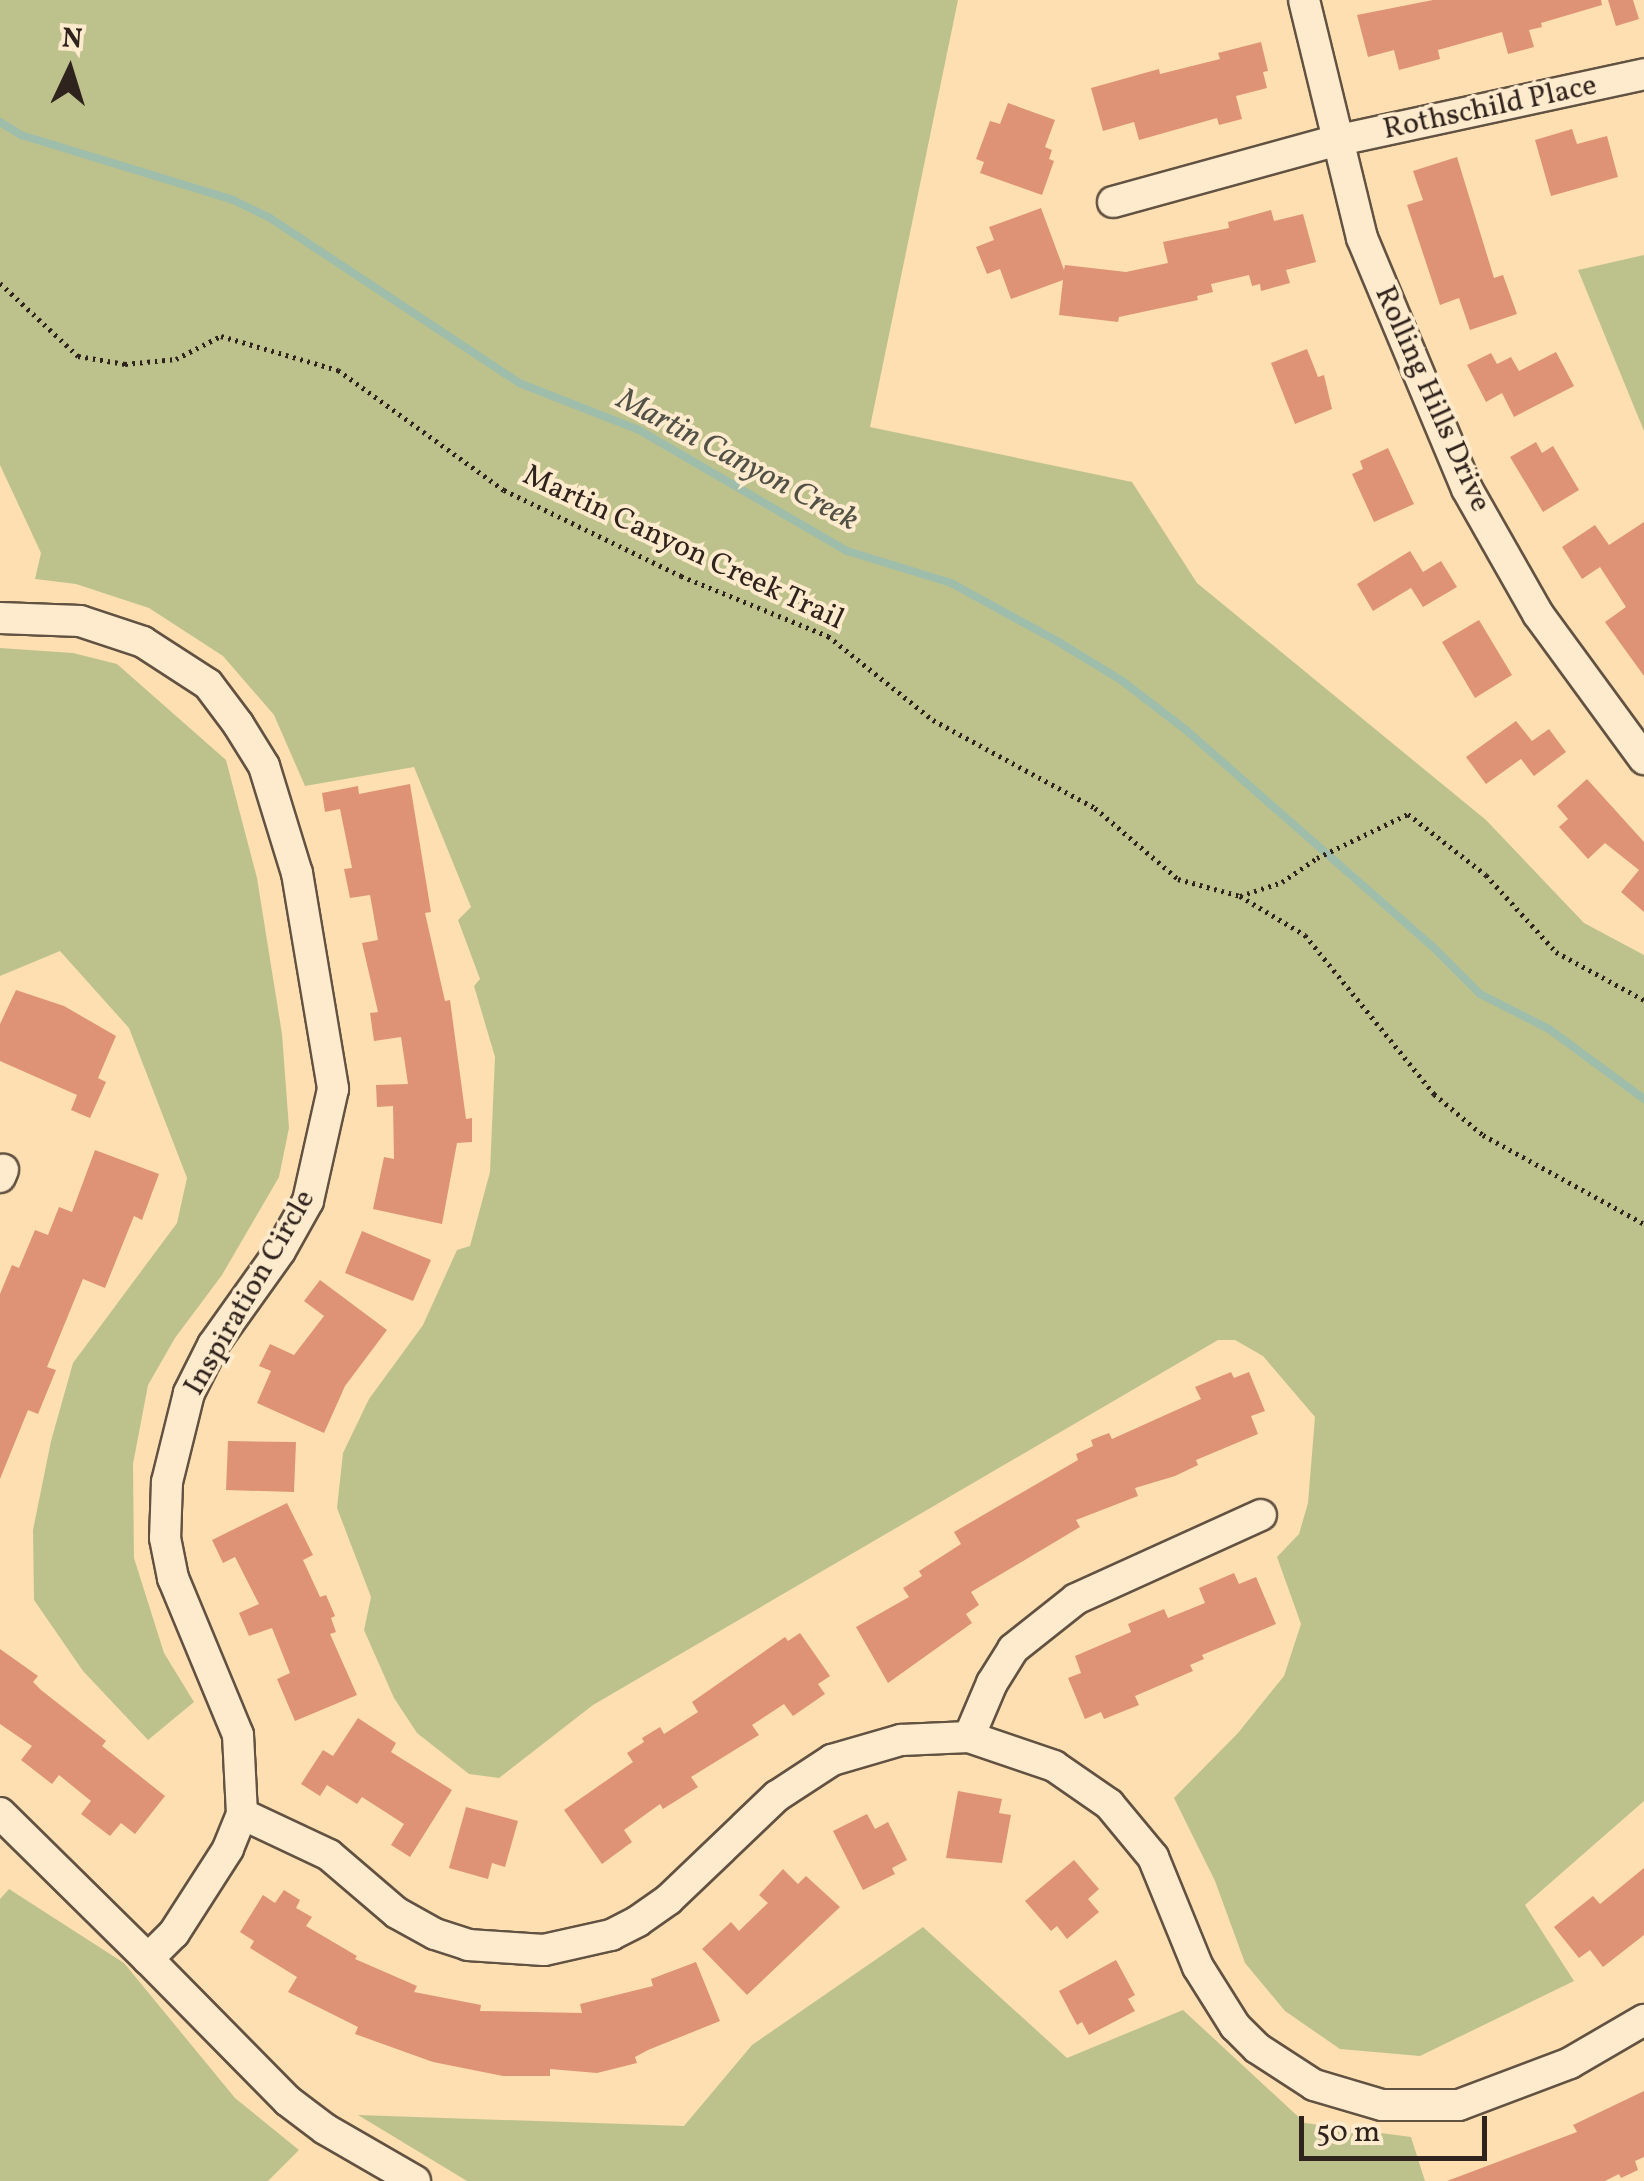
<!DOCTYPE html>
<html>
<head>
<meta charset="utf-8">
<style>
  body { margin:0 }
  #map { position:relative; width:1644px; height:2181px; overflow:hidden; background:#fddfb1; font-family:Vollkorn,serif }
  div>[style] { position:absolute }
  .green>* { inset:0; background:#bdc28d }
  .stream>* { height:8px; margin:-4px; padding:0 4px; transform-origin:4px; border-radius:4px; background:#9fbdab }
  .building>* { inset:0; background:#df9376 }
  .path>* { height:5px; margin-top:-2.5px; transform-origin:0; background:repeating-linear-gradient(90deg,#2f231d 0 2.5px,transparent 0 7.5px) }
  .roads { filter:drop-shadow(2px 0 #625242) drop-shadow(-2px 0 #625242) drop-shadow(0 2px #625242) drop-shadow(0 -2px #625242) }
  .street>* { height:30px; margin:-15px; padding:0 15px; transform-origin:15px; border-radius:15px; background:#feeacc }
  span { translate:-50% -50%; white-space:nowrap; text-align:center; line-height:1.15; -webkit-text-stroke:8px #feeacc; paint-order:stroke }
  .street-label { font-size:30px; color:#2f231d }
  .water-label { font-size:32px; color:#515148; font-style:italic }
  .north { position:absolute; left:20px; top:20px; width:100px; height:100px; -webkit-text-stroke:8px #feeacc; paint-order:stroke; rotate:4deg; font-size:28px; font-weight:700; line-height:40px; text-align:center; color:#2f231d }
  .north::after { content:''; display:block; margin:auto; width:35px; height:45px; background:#2f231d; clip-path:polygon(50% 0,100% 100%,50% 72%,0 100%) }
  .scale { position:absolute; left:1299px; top:2116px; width:188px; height:45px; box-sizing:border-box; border:5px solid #2f231d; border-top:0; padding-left:12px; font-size:30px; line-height:35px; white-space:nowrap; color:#2f231d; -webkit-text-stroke:8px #feeacc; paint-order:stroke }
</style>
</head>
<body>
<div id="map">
  <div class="green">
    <div style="clip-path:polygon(0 0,958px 0,870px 427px,1132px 482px,1197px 583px,1486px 820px,1584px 923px,1644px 955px,1644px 1801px,1525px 1905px,1574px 1981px,1420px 2056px,1340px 2049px,1285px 2011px,1245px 1963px,1215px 1881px,1174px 1798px,1238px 1733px,1284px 1676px,1301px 1624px,1277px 1557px,1299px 1534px,1308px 1503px,1315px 1417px,1263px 1356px,1235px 1340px,1218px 1340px,593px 1705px,499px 1778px,469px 1774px,417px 1733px,394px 1698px,364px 1630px,371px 1597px,337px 1508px,343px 1453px,369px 1399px,423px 1325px,457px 1250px,470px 1246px,490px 1172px,495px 1057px,474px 986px,480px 979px,458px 920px,471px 907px,414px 767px,305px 786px,274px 715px,223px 656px,149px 608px,76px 584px,35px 579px,41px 553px,0 465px)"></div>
    <div style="clip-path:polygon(1644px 255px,1644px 431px,1578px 270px)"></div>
    <div style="clip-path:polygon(0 648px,73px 653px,117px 664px,226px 760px,257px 878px,282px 1034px,289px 1128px,279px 1177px,222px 1275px,175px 1338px,148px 1385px,133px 1464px,134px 1558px,164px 1653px,194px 1702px,148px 1740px,83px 1671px,34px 1600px,33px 1530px,51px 1441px,73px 1363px,177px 1223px,187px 1178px,129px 1028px,60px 951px,0 976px)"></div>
    <div style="clip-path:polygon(9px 1889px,124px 1963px,235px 2098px,299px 2150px,268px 2181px,0 2181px,0 1899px)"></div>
    <div style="clip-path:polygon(923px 1927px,1067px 2058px,1183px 2010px,1305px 2123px,1411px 2137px,1425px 2181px,467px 2181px,358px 2115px,684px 2126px,752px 2045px)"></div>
  </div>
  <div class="stream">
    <div style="left:0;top:122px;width:25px;rotate:32deg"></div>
    <div style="left:21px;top:135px;width:222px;rotate:17deg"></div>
    <div style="left:233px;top:200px;width:41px;rotate:25.9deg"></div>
    <div style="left:270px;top:218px;width:299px;rotate:33.5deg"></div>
    <div style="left:519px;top:383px;width:129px;rotate:21.4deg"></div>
    <div style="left:639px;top:430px;width:241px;rotate:30.2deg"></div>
    <div style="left:847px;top:551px;width:109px;rotate:17.1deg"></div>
    <div style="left:951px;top:583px;width:121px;rotate:28.7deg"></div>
    <div style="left:1057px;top:641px;width:75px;rotate:31.4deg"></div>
    <div style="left:1121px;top:680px;width:82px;rotate:37.6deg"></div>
    <div style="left:1186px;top:730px;width:326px;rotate:41.3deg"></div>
    <div style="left:1431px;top:945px;width:69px;rotate:45deg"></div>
    <div style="left:1480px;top:994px;width:77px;rotate:26.9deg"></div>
    <div style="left:1549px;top:1029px;width:118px;rotate:36.4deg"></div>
  </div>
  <div class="building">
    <div style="clip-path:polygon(1433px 0,1601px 0,1602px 5px,1541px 23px,1542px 27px,1529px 30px,1534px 47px,1508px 54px,1502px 32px,1438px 50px,1440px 59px,1399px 70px,1394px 50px,1368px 57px,1357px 15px)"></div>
    <div style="clip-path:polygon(1608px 0,1633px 0,1639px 19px,1616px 26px)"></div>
    <div style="clip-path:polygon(1261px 42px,1268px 71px,1263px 72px,1267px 88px,1236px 96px,1242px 119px,1219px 125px,1217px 118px,1139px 140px,1134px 122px,1103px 131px,1091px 88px,1159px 69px,1160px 74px,1220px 59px,1218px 53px)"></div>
    <div style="clip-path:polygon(1008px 103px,1055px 120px,1045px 147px,1052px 150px,1049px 159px,1054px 161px,1042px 195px,980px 173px,984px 162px,976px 159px,990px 121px,1000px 124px)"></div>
    <div style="clip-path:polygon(1572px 129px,1577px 144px,1607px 136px,1618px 177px,1551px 196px,1535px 140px)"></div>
    <div style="clip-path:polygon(1457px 157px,1494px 278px,1503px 275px,1517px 314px,1470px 330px,1459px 298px,1440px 305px,1407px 205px,1423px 200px,1413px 171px)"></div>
    <div style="clip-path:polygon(1041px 208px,1064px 270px,1065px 265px,1126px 272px,1168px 263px,1163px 242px,1229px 228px,1228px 222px,1271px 210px,1274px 221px,1303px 214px,1316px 262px,1286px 270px,1290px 283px,1261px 291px,1260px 284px,1252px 286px,1249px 275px,1211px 284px,1213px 292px,1197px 296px,1198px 300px,1119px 317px,1118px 322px,1059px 315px,1063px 280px,1011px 299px,1000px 269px,987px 274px,976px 247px,994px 240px,989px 227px)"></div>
    <div style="clip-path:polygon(1307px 349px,1318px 377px,1324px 375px,1332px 409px,1295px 424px,1271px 363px)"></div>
    <div style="clip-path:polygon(1556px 352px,1574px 386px,1514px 417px,1502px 393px,1486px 402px,1467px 365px,1491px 353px,1497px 364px,1511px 357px,1519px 371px)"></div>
    <div style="clip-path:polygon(1536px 442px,1542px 453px,1553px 446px,1579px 490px,1543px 512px,1510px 457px)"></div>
    <div style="clip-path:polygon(1388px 448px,1414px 504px,1374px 522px,1352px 474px,1363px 469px,1360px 461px)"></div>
    <div style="clip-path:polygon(1644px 522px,1644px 676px,1605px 622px,1626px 607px,1600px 567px,1582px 579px,1562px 547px,1595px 525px,1609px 545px)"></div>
    <div style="clip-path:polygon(1410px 551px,1423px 572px,1441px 561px,1457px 587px,1423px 607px,1411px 588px,1373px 611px,1357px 584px)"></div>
    <div style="clip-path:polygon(1479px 620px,1512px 675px,1475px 698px,1442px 642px)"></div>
    <div style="clip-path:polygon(1516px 721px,1532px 741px,1549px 729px,1566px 752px,1534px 776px,1521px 759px,1486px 784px,1466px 757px)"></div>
    <div style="clip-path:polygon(1587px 779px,1644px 842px,1644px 912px,1621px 892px,1639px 870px,1605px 843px,1588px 859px,1559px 827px,1568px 819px,1557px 806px)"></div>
    <div style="clip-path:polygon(410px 784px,431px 912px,425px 913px,445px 1001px,450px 1000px,466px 1119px,472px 1118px,472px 1142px,457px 1143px,442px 1224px,373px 1209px,384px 1157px,394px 1159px,393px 1106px,377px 1107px,376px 1085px,408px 1084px,401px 1037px,374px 1041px,370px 1013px,378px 1012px,362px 943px,378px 940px,370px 895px,350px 898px,344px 869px,352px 868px,340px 809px,325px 812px,322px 793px,358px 786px,359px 794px)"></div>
    <div style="clip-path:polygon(16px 990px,64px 1006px,116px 1036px,98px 1078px,106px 1082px,90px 1118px,71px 1110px,77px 1095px,0 1061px,0 1024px)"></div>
    <div style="clip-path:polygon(95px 1150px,159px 1174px,142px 1220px,134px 1216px,105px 1288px,83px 1279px,47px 1367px,56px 1370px,38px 1414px,28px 1410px,0 1479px,0 1294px,12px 1265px,19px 1268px,35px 1230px,48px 1235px,59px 1207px,72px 1212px)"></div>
    <div style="clip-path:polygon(362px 1231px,431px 1260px,413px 1301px,345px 1273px)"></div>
    <div style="clip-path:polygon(320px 1280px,387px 1330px,345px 1386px,324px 1433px,257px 1403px,271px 1371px,259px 1366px,270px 1344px,294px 1355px,324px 1316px,304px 1301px)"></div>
    <div style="clip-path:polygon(1231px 1372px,1234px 1378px,1249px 1372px,1265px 1411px,1251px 1416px,1258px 1434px,1196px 1460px,1198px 1465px,1175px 1476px,1135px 1488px,1138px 1496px,1076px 1520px,1080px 1527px,971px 1592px,979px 1605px,966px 1614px,972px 1623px,888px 1683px,856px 1627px,909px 1597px,903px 1588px,922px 1576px,919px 1571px,961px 1544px,954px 1532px,1078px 1460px,1076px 1454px,1093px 1446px,1091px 1440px,1109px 1433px,1112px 1439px,1201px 1399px,1195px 1387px)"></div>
    <div style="clip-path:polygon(228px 1441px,296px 1442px,294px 1492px,226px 1490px)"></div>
    <div style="clip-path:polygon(287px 1503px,313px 1555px,303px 1560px,320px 1597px,326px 1595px,335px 1616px,331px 1618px,336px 1632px,330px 1634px,357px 1695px,295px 1721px,277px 1679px,290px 1673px,272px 1628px,249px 1636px,239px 1613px,259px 1604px,235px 1557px,223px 1563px,212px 1540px)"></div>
    <div style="clip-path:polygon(1234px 1573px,1239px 1584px,1256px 1577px,1276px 1624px,1202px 1655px,1204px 1659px,1190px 1665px,1193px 1671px,1135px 1696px,1139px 1705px,1104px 1719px,1101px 1712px,1085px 1719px,1068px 1678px,1081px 1673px,1075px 1656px,1131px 1632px,1128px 1624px,1164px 1609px,1168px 1618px,1205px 1603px,1199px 1588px)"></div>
    <div style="clip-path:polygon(800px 1633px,830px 1676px,818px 1684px,825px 1694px,793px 1716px,784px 1704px,752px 1725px,759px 1735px,691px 1777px,698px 1787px,663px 1809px,660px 1804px,624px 1830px,632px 1842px,602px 1864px,564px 1810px,633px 1762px,627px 1753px,644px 1742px,642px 1738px,660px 1727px,664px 1734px,698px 1712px,692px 1702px,785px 1637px,788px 1641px)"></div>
    <div style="clip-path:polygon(0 1649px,38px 1676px,33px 1682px,41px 1690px,106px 1741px,102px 1746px,165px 1796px,135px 1834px,121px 1823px,110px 1836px,81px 1814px,91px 1801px,59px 1775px,52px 1784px,21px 1760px,32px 1746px,0 1724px)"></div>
    <div style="clip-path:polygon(358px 1718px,396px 1743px,391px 1752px,452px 1790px,410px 1857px,391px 1845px,404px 1824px,362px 1797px,357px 1804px,327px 1785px,320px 1796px,301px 1784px,323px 1750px,333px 1756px)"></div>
    <div style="clip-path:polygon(958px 1791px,1002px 1799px,999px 1813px,1011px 1815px,1002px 1863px,946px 1858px)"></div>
    <div style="clip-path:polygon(466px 1807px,518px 1821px,505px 1867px,492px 1863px,488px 1879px,449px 1868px)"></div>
    <div style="clip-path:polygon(867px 1814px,875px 1829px,888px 1822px,907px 1860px,892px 1868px,895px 1874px,863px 1890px,833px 1831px)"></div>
    <div style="clip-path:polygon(1074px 1860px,1099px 1889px,1088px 1899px,1099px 1912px,1067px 1939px,1057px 1926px,1051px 1931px,1025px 1901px)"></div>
    <div style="clip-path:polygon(1644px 1868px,1644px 1935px,1603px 1967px,1590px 1950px,1579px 1958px,1554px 1927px,1593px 1896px,1600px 1904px)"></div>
    <div style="clip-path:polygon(783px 1869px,798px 1884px,806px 1876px,840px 1907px,747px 1995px,702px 1949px,731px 1922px,739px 1931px,768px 1903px,759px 1895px)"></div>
    <div style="clip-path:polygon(284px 1890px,300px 1900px,296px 1908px,312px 1917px,306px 1926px,357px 1956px,355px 1959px,417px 1986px,414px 1992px,481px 2005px,480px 2011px,582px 2013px,580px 2004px,653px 1986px,651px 1979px,696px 1962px,720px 2021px,648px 2050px,635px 2057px,637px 2063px,597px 2073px,550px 2069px,550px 2076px,503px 2076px,433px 2062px,355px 2034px,358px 2027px,288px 1992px,297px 1977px,250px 1948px,254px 1941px,240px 1932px,263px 1895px,275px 1903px)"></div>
    <div style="clip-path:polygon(1116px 1960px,1135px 1995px,1128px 1999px,1135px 2011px,1089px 2035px,1082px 2022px,1077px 2025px,1059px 1991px)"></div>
    <div style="clip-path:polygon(1644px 2091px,1644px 2157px,1635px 2161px,1638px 2170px,1621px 2178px,1619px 2174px,1605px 2181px,1447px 2181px,1577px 2132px,1573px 2125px)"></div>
  </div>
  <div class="path">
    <div style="left:0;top:283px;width:107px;rotate:43.1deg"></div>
    <div style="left:78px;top:356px;width:48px;rotate:9.7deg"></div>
    <div style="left:125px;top:364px;width:51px;rotate:-5.6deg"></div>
    <div style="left:176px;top:359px;width:51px;rotate:-27.1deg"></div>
    <div style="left:221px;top:336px;width:122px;rotate:16.2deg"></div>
    <div style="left:338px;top:370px;width:205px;rotate:35.9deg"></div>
    <div style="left:504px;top:490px;width:197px;rotate:25.9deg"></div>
    <div style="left:681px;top:576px;width:159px;rotate:22.2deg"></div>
    <div style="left:828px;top:636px;width:134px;rotate:38.7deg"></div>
    <div style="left:933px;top:720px;width:184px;rotate:28.5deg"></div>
    <div style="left:1095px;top:808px;width:109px;rotate:40.5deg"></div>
    <div style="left:1178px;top:879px;width:64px;rotate:15.3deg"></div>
    <div style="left:1240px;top:896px;width:76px;rotate:31deg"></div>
    <div style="left:1305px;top:935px;width:205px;rotate:50.9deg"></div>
    <div style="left:1434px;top:1094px;width:64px;rotate:39.9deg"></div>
    <div style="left:1483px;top:1135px;width:184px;rotate:28.9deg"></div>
    <div style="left:1240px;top:896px;width:44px;rotate:-18.4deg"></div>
    <div style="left:1282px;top:882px;width:42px;rotate:-34.4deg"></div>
    <div style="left:1317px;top:858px;width:101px;rotate:-25.8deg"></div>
    <div style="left:1408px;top:814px;width:99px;rotate:38deg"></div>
    <div style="left:1486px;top:875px;width:104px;rotate:47.7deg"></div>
    <div style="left:1556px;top:952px;width:100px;rotate:28.6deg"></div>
  </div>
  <div class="roads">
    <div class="street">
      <div style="left:1304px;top:0;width:245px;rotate:76.3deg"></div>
      <div style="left:1362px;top:238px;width:272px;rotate:67.3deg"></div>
      <div style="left:1467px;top:489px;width:144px;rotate:60.4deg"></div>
      <div style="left:1538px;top:614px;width:180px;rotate:53.8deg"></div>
      <div style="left:1113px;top:202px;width:230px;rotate:-15.4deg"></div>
      <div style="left:1335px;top:141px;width:316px;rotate:-12.2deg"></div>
      <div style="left:0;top:618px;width:80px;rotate:2.1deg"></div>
      <div style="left:80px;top:621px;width:66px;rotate:18.4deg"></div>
      <div style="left:143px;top:642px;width:77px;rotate:32.9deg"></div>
      <div style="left:208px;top:684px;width:50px;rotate:53.1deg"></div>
      <div style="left:238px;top:724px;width:49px;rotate:58.2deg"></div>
      <div style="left:264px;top:766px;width:112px;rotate:72.9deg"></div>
      <div style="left:297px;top:873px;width:219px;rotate:80.5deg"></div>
      <div style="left:333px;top:1089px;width:115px;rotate:102.6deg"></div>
      <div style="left:308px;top:1201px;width:57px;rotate:119.2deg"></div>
      <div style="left:280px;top:1251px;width:115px;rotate:125.5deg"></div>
      <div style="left:213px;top:1345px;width:54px;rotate:116.6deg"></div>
      <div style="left:189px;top:1393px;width:92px;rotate:103.9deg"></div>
      <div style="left:167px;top:1482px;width:56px;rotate:92deg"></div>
      <div style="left:165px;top:1538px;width:41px;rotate:78.7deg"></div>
      <div style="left:173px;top:1578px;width:170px;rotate:67.5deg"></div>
      <div style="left:238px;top:1735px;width:79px;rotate:87.1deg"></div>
      <div style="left:242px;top:1814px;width:38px;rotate:112deg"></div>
      <div style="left:228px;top:1849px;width:100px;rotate:122.7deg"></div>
      <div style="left:174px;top:1933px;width:37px;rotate:135deg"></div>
      <div style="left:148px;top:1959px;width:208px;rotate:-135.4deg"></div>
      <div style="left:0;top:1177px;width:8px;rotate:-67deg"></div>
      <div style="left:969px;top:1737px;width:59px;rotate:-66.9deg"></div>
      <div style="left:992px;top:1683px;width:40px;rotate:-58deg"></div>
      <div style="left:1013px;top:1649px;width:80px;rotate:-38.4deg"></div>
      <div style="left:1076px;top:1599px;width:203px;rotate:-24.4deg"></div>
      <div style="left:242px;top:1814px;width:96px;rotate:25.2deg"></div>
      <div style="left:329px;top:1855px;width:89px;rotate:40.5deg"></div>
      <div style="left:397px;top:1913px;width:43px;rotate:28.9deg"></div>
      <div style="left:435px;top:1934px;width:35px;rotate:18deg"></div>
      <div style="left:468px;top:1945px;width:76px;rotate:3.8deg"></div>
      <div style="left:544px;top:1950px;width:69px;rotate:-12.6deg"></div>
      <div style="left:611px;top:1935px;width:30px;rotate:-27deg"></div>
      <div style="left:638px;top:1921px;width:37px;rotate:-35deg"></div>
      <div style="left:668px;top:1900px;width:151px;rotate:-43.7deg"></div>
      <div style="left:777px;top:1796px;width:66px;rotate:-33.2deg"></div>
      <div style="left:832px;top:1760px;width:72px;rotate:-16.2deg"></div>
      <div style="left:901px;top:1740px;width:68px;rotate:-2.5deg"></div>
      <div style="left:969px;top:1737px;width:90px;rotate:18.8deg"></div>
      <div style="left:1054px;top:1766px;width:67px;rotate:34.6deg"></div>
      <div style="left:1109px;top:1804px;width:69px;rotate:50.3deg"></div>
      <div style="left:1153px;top:1857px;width:119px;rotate:67.8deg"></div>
      <div style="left:1198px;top:1967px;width:70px;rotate:57.9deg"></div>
      <div style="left:1235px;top:2026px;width:31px;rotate:45deg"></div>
      <div style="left:1257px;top:2048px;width:68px;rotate:33deg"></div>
      <div style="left:1314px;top:2085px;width:71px;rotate:16.4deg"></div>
      <div style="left:1382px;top:2105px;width:77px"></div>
      <div style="left:1459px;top:2105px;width:119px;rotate:-20.7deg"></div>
      <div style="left:1570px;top:2063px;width:86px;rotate:-30.2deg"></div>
      <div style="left:148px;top:1959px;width:199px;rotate:45.4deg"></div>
      <div style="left:288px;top:2101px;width:46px;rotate:37.1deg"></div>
      <div style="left:325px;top:2129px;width:104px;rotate:30deg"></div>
    </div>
  </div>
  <div class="street-label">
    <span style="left:1490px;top:108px;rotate:-12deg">Rothschild Place</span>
    <span style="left:1432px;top:399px;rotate:66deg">Rolling Hills Drive</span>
    <span style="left:683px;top:548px;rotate:25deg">Martin Canyon Creek Trail</span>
    <span style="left:250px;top:1293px;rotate:-60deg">Inspiration Circle</span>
  </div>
  <div class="water-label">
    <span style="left:737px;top:461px;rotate:28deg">Martin Canyon Creek</span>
  </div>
  <div class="north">N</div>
  <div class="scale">50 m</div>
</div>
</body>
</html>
